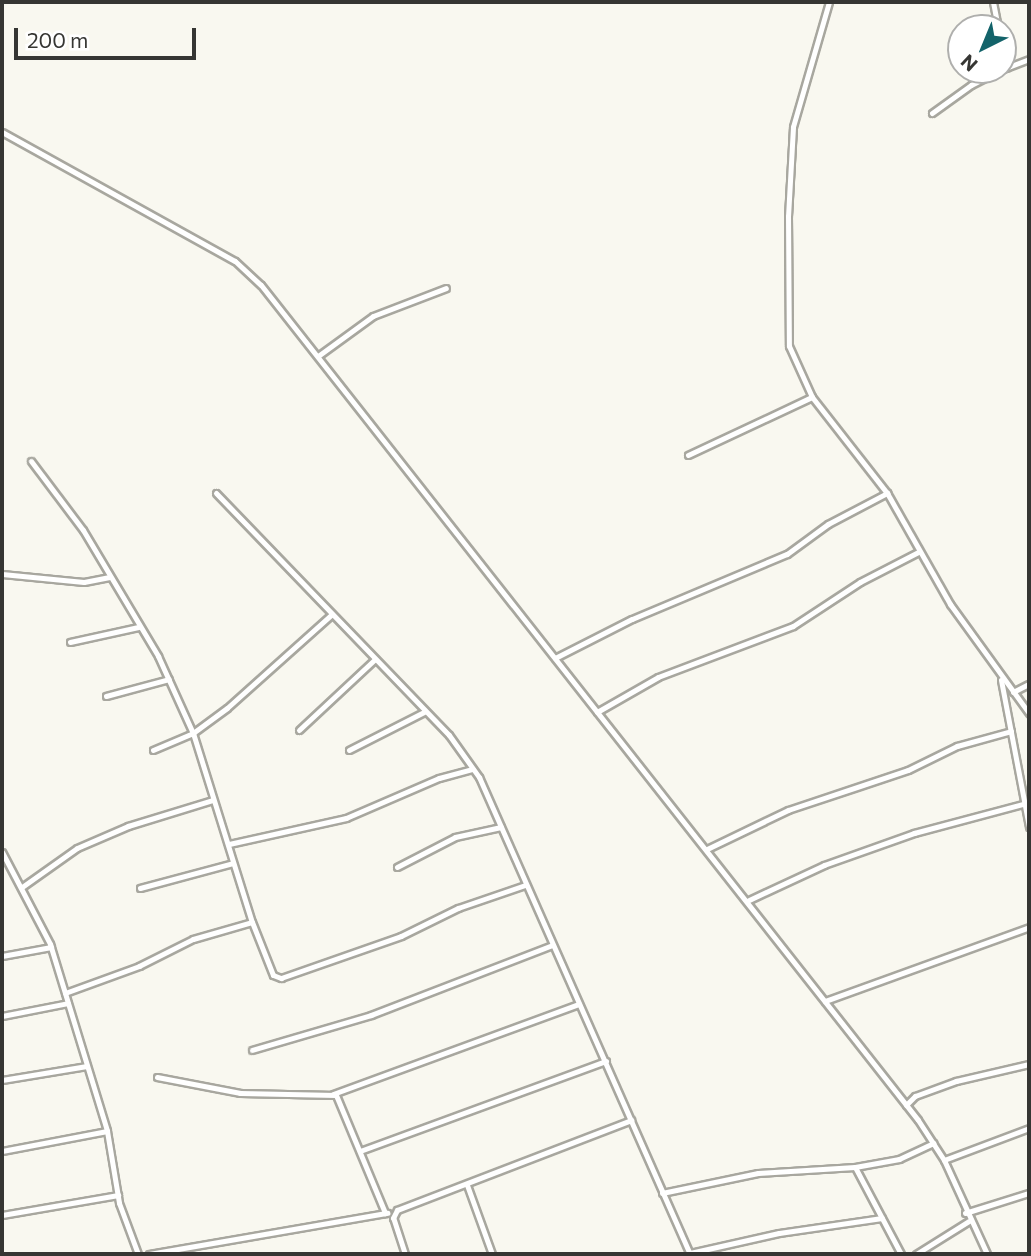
<!DOCTYPE html>
<html>
<head>
<meta charset="utf-8">
<style>
  body { margin:0 }
  #map { position:relative; width:1031px; height:1256px; overflow:hidden; background:#f9f8f0; font-family:Commissioner,sans-serif }
  div>[style] { position:absolute }
  .roads { filter:drop-shadow(2px 0 #a8a79f) drop-shadow(-2px 0 #a8a79f) drop-shadow(0 2px #a8a79f) drop-shadow(0 -2px #a8a79f) }
  .minor>* { height:5px; margin:-2.5px; padding:0 2.5px; transform-origin:2.5px; border-radius:2.5px; background:#fff }
  span { translate:-50% -50%; white-space:nowrap; text-align:center; line-height:1.15; -webkit-text-stroke:6px #fff; paint-order:stroke }
  .frame { position:absolute; inset:0; border:4px solid #363633; pointer-events:none }
  .north { position:absolute; left:947px; top:14px; width:70px; height:70px; box-sizing:border-box; background:#fff; border:2px solid #afafad; border-radius:50%; rotate:223deg; font-size:19px; font-weight:700; line-height:28px; text-align:center; color:#363633 }
  .north::after { content:''; display:block; margin:auto; width:24px; height:32px; background:#13636a; clip-path:polygon(50% 0,100% 100%,50% 72%,0 100%) }
  .scale { position:absolute; left:14px; top:28px; width:182px; height:32px; box-sizing:border-box; border:4px solid #363633; border-top:0; padding-left:9px; font-size:21px; line-height:24px; white-space:nowrap; color:#363633; -webkit-text-stroke:5px #fff; paint-order:stroke }
</style>
</head>
<body>
<div id="map">
  <div class="roads">
    <div class="minor">
      <div style="left:829px;top:2px;width:130px;rotate:106.1deg"></div>
      <div style="left:793px;top:127px;width:89px;rotate:93.2deg"></div>
      <div style="left:788px;top:216px;width:130px;rotate:89.6deg"></div>
      <div style="left:789px;top:346px;width:56px;rotate:65.7deg"></div>
      <div style="left:812px;top:397px;width:122px;rotate:52deg"></div>
      <div style="left:887px;top:493px;width:128px;rotate:60.4deg"></div>
      <div style="left:950px;top:604px;width:135px;rotate:54.1deg"></div>
      <div style="left:993px;top:2px;width:26px;rotate:79deg"></div>
      <div style="left:1003px;top:52px;width:16px;rotate:76deg"></div>
      <div style="left:1003px;top:69px;width:28px;rotate:-21deg"></div>
      <div style="left:932px;top:113px;width:48px;rotate:-35.7deg"></div>
      <div style="left:971px;top:85px;width:34px;rotate:-27deg"></div>
      <div style="left:2px;top:132px;width:266px;rotate:29deg"></div>
      <div style="left:235px;top:261px;width:35px;rotate:43deg"></div>
      <div style="left:261px;top:285px;width:1062px;rotate:51.8deg"></div>
      <div style="left:918px;top:1120px;width:48px;rotate:57deg"></div>
      <div style="left:944px;top:1160px;width:103px;rotate:65.4deg"></div>
      <div style="left:318px;top:356px;width:68px;rotate:-36deg"></div>
      <div style="left:373px;top:316px;width:78px;rotate:-21deg"></div>
      <div style="left:688px;top:455px;width:137px;rotate:-25.1deg"></div>
      <div style="left:31px;top:461px;width:86px;rotate:53deg"></div>
      <div style="left:83px;top:530px;width:147px;rotate:59.2deg"></div>
      <div style="left:158px;top:656px;width:85px;rotate:65.6deg"></div>
      <div style="left:193px;top:733px;width:198px;rotate:72.7deg"></div>
      <div style="left:252px;top:922px;width:57px;rotate:68.4deg"></div>
      <div style="left:273px;top:975px;width:9px;rotate:21deg"></div>
      <div style="left:281px;top:978px;width:127px;rotate:-19.3deg"></div>
      <div style="left:401px;top:936px;width:64px;rotate:-26.2deg"></div>
      <div style="left:458px;top:908px;width:71px;rotate:-18.9deg"></div>
      <div style="left:216px;top:493px;width:336px;rotate:46.1deg"></div>
      <div style="left:449px;top:735px;width:52px;rotate:54.5deg"></div>
      <div style="left:479px;top:777px;width:522px;rotate:66.14deg"></div>
      <div style="left:2px;top:574px;width:82px;rotate:5.6deg"></div>
      <div style="left:84px;top:582px;width:26px;rotate:-11deg"></div>
      <div style="left:70px;top:642px;width:70px;rotate:-12.4deg"></div>
      <div style="left:555px;top:658px;width:86px;rotate:-26.9deg"></div>
      <div style="left:632px;top:619px;width:168px;rotate:-22.8deg"></div>
      <div style="left:787px;top:554px;width:51px;rotate:-36.2deg"></div>
      <div style="left:828px;top:524px;width:67px;rotate:-27.7deg"></div>
      <div style="left:1001px;top:680px;width:150px;rotate:79.2deg"></div>
      <div style="left:1013px;top:692px;width:18px;rotate:-27deg"></div>
      <div style="left:106px;top:696px;width:65px;rotate:-15.1deg"></div>
      <div style="left:597px;top:712px;width:70px;rotate:-29.8deg"></div>
      <div style="left:658px;top:677px;width:144px;rotate:-20.7deg"></div>
      <div style="left:793px;top:626px;width:80px;rotate:-33.3deg"></div>
      <div style="left:860px;top:582px;width:65px;rotate:-27.3deg"></div>
      <div style="left:299px;top:730px;width:103px;rotate:-43deg"></div>
      <div style="left:153px;top:750px;width:43px;rotate:-23deg"></div>
      <div style="left:193px;top:733px;width:42px;rotate:-36.3deg"></div>
      <div style="left:227px;top:708px;width:140px;rotate:-41.8deg"></div>
      <div style="left:349px;top:750px;width:84px;rotate:-26.9deg"></div>
      <div style="left:229px;top:844px;width:120px;rotate:-12.5deg"></div>
      <div style="left:346px;top:818px;width:101px;rotate:-23.3deg"></div>
      <div style="left:439px;top:778px;width:35px;rotate:-15deg"></div>
      <div style="left:707px;top:849px;width:90px;rotate:-25.7deg"></div>
      <div style="left:788px;top:810px;width:126px;rotate:-18.4deg"></div>
      <div style="left:908px;top:770px;width:55px;rotate:-26.1deg"></div>
      <div style="left:957px;top:746px;width:56px;rotate:-15.5deg"></div>
      <div style="left:2px;top:852px;width:104px;rotate:62.4deg"></div>
      <div style="left:50px;top:944px;width:195px;rotate:73deg"></div>
      <div style="left:107px;top:1131px;width:73px;rotate:80.5deg"></div>
      <div style="left:119px;top:1203px;width:54px;rotate:69.6deg"></div>
      <div style="left:397px;top:867px;width:65px;rotate:-27.3deg"></div>
      <div style="left:455px;top:837px;width:47px;rotate:-12.3deg"></div>
      <div style="left:22px;top:887px;width:67px;rotate:-35.3deg"></div>
      <div style="left:77px;top:848px;width:56px;rotate:-23.3deg"></div>
      <div style="left:128px;top:826px;width:89px;rotate:-17deg"></div>
      <div style="left:140px;top:888px;width:96px;rotate:-15deg"></div>
      <div style="left:749px;top:900px;width:83px;rotate:-25deg"></div>
      <div style="left:824px;top:865px;width:96px;rotate:-19.6deg"></div>
      <div style="left:914px;top:833px;width:113px;rotate:-14.9deg"></div>
      <div style="left:2px;top:956px;width:50px;rotate:-10.4deg"></div>
      <div style="left:65px;top:993px;width:79px;rotate:-20deg"></div>
      <div style="left:139px;top:966px;width:60px;rotate:-26.6deg"></div>
      <div style="left:193px;top:939px;width:61px;rotate:-16.1deg"></div>
      <div style="left:825px;top:1001px;width:217px;rotate:-19.9deg"></div>
      <div style="left:2px;top:1016px;width:67px;rotate:-11.1deg"></div>
      <div style="left:252px;top:1050px;width:124px;rotate:-16.4deg"></div>
      <div style="left:371px;top:1015px;width:194px;rotate:-21.1deg"></div>
      <div style="left:157px;top:1077px;width:85px;rotate:10.9deg"></div>
      <div style="left:240px;top:1093px;width:96px;rotate:1.2deg"></div>
      <div style="left:336px;top:1095px;width:128px;rotate:67.4deg"></div>
      <div style="left:2px;top:1080px;width:86px;rotate:-9.4deg"></div>
      <div style="left:333px;top:1094px;width:262px;rotate:-20.1deg"></div>
      <div style="left:906px;top:1105px;width:13px;rotate:-45deg"></div>
      <div style="left:915px;top:1096px;width:44px;rotate:-20.1deg"></div>
      <div style="left:956px;top:1081px;width:75px;rotate:-13.1deg"></div>
      <div style="left:2px;top:1151px;width:107px;rotate:-10.8deg"></div>
      <div style="left:360px;top:1151px;width:262px;rotate:-20.1deg"></div>
      <div style="left:944px;top:1160px;width:91px;rotate:-20.6deg"></div>
      <div style="left:467px;top:1185px;width:73px;rotate:70.1deg"></div>
      <div style="left:662px;top:1193px;width:98px;rotate:-11.8deg"></div>
      <div style="left:758px;top:1173px;width:97px;rotate:-3.5deg"></div>
      <div style="left:965px;top:1213px;width:67px;rotate:-17.4deg"></div>
      <div style="left:2px;top:1215px;width:118px;rotate:-9.8deg"></div>
      <div style="left:690px;top:1253px;width:91px;rotate:-12.7deg"></div>
      <div style="left:779px;top:1233px;width:104px;rotate:-8.3deg"></div>
      <div style="left:149px;top:1254px;width:242px;rotate:-9.8deg"></div>
      <div style="left:405px;top:1254px;width:38px;rotate:-108deg"></div>
      <div style="left:393px;top:1218px;width:9px;rotate:-63deg"></div>
      <div style="left:397px;top:1210px;width:251px;rotate:-21deg"></div>
      <div style="left:901px;top:1254px;width:98px;rotate:-117.9deg"></div>
      <div style="left:855px;top:1167px;width:45px;rotate:-10.3deg"></div>
      <div style="left:899px;top:1159px;width:38px;rotate:-25deg"></div>
      <div style="left:916px;top:1254px;width:62px;rotate:-31.9deg"></div>
    </div>
  </div>
  <div class="frame"></div>
  <div class="north">N</div>
  <div class="scale">200 m</div>
</div>
</body>
</html>
